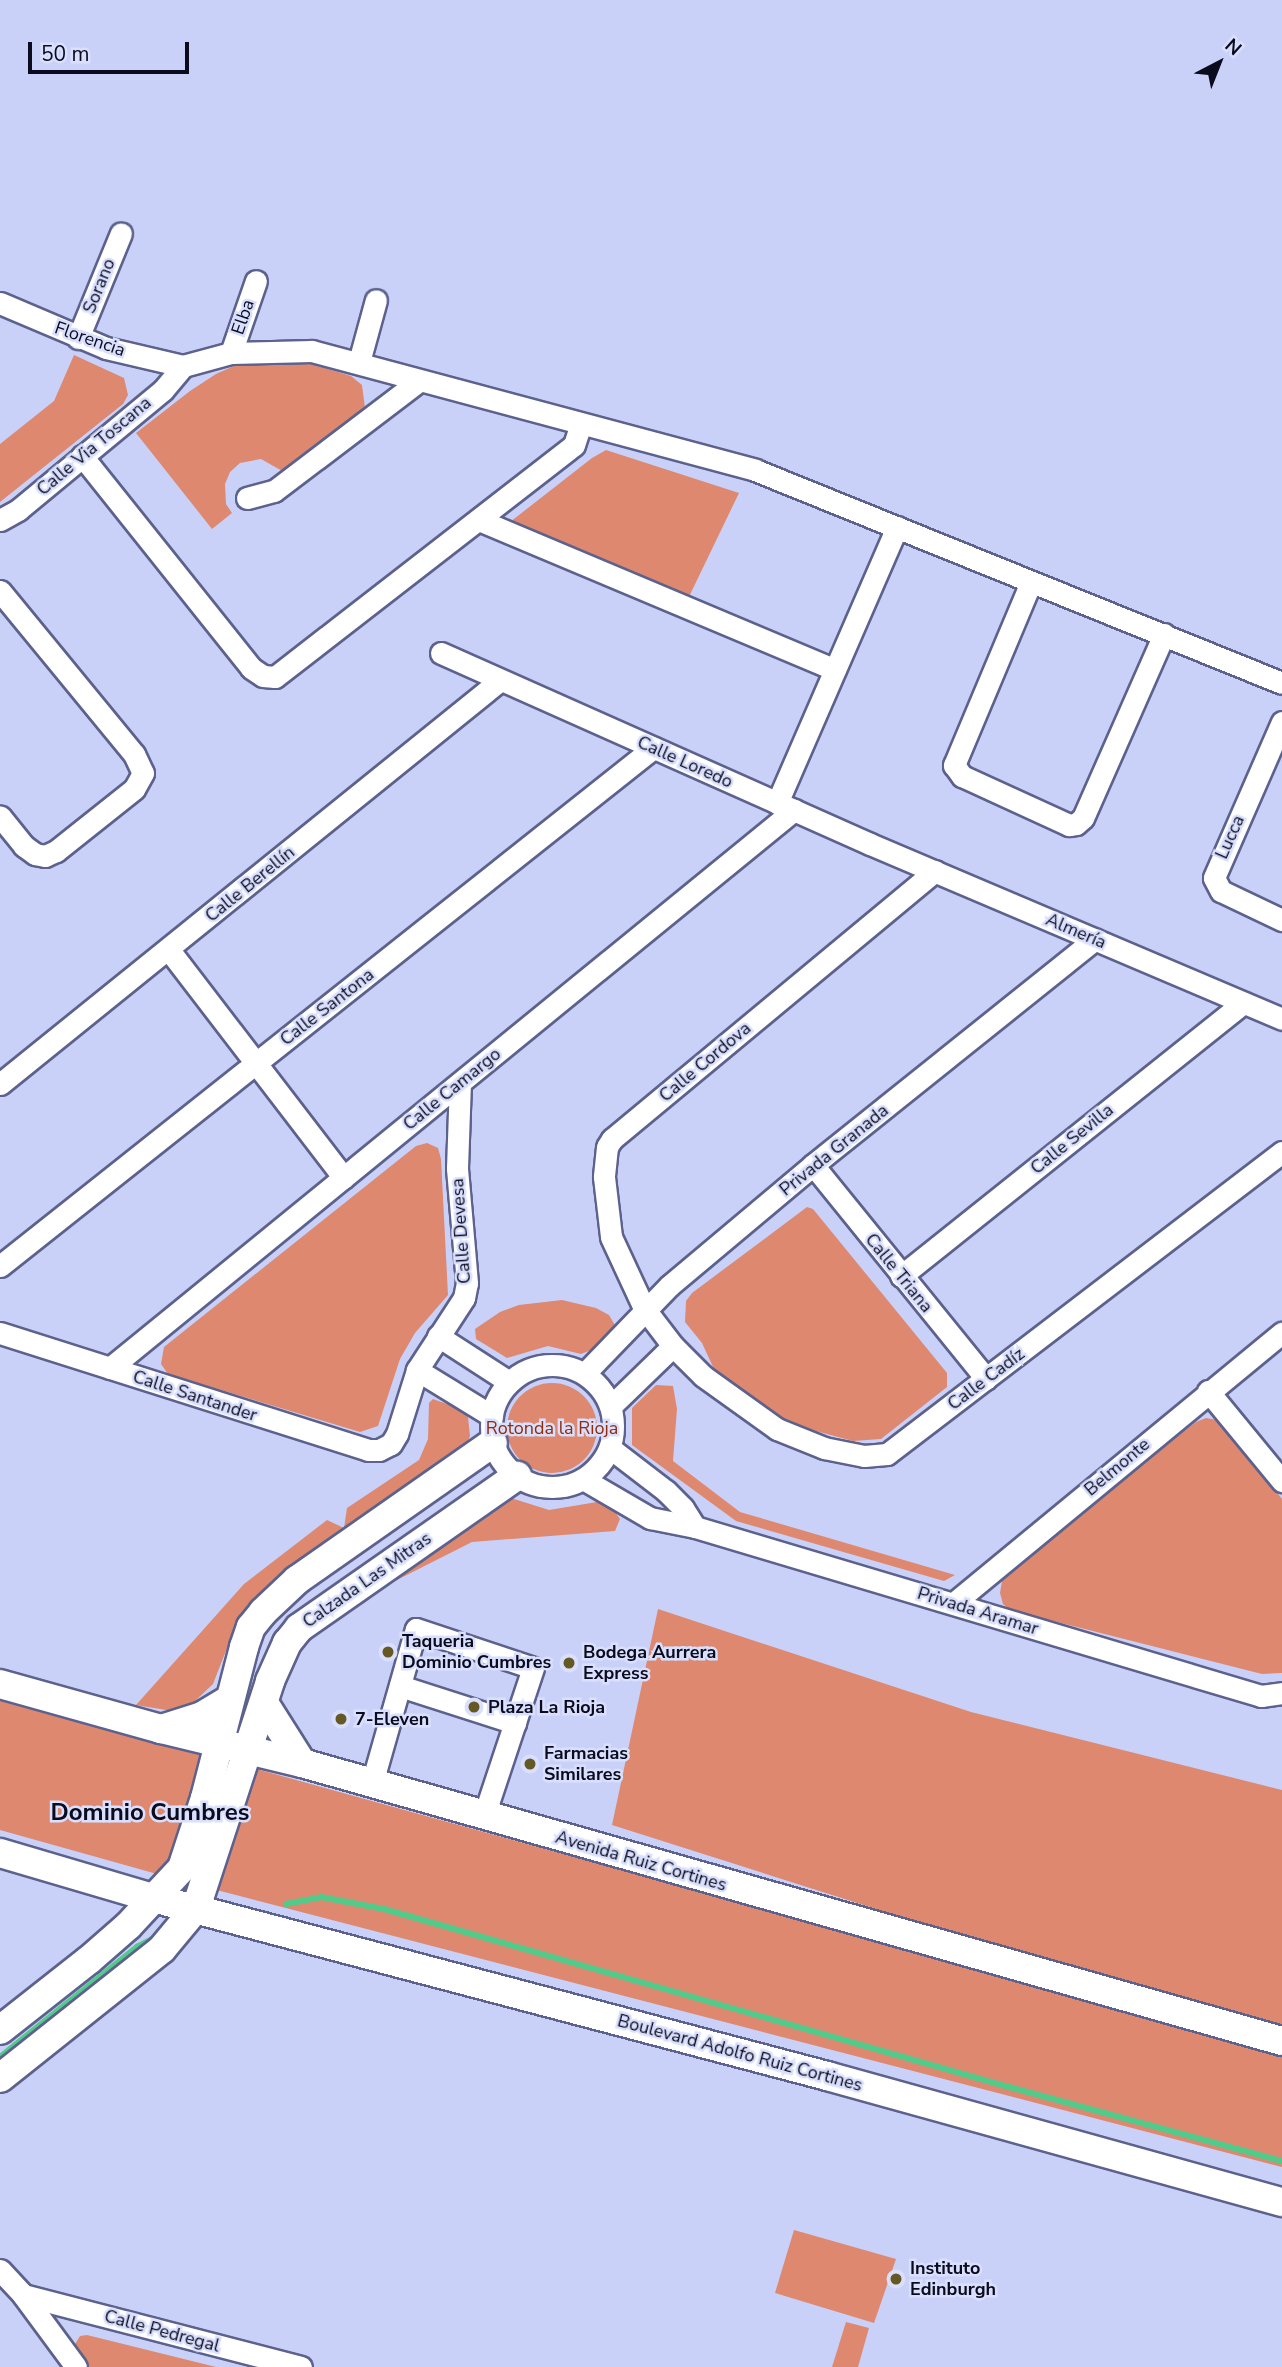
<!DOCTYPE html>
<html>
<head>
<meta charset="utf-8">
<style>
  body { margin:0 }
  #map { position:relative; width:1282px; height:2367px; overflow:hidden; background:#cad1f8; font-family:"Nunito Sans",sans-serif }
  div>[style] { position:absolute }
  .green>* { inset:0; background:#dd886f }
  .round { border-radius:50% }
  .stream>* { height:6px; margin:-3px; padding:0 3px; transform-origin:3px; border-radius:3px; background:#51ca8a }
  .roads { filter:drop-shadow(2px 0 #5c628d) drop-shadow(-2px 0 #5c628d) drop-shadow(0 2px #5c628d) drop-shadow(0 -2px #5c628d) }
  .street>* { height:21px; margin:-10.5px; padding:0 10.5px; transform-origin:10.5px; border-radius:10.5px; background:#fff }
  .street>.ring { margin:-10.5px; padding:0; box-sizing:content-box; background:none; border:21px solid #fff; border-radius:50% }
  .secondary>* { height:28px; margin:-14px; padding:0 14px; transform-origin:14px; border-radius:14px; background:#fff }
  .dots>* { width:19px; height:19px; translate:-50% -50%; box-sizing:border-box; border:4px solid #d9dffd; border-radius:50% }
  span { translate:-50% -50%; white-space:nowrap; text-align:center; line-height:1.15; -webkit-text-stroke:5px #d9dffd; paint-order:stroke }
  .street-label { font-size:18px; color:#0a0c1d }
  .park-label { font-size:18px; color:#8f2d0b }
  .poi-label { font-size:18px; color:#0a0c1d; font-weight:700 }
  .left { translate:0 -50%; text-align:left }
  .district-label { font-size:24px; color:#0a0c1d; font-weight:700 }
  .north { position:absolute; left:1184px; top:28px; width:70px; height:70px; -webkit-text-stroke:5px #d9dffd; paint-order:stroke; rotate:42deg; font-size:19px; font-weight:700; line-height:28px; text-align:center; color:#0a0c1d }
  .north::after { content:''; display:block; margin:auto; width:24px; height:32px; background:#0a0c1d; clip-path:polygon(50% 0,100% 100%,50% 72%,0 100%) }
  .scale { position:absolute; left:28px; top:42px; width:161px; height:32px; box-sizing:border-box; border:4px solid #0a0c1d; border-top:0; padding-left:9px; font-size:21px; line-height:24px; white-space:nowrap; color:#0a0c1d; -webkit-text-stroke:5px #d9dffd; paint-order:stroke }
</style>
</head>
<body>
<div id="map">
  <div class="green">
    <div style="clip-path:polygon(74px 355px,124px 378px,128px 395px,123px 404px,0 502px,0 444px,54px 401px)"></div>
    <div style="clip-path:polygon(259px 360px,302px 361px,351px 376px,362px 385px,365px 408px,284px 472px,261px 459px,240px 463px,230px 472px,225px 484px,226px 504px,232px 513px,212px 529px,136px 433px,190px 391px,216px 374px,236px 365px)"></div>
    <div style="clip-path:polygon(606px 450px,739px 493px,685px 605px,510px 522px,592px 458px)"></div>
    <div style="clip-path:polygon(427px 1143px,438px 1148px,441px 1159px,448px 1295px,415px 1333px,400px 1359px,378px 1426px,360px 1432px,168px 1374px,161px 1364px,164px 1347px,416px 1146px)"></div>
    <div style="clip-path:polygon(807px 1207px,813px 1209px,947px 1373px,947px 1387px,881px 1439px,853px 1441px,786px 1423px,714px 1369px,702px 1343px,685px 1322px,686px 1301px,692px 1293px)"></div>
    <div style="clip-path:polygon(562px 1300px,596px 1308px,609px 1315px,616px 1327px,596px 1348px,581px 1354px,548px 1346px,507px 1358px,476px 1339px,475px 1329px,500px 1312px,519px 1305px)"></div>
    <div class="round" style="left:507px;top:1383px;width:90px;height:90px"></div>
    <div style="clip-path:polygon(656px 1385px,673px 1386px,677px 1409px,673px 1461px,740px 1512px,955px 1575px,944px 1581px,736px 1521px,632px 1445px,632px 1408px)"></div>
    <div style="clip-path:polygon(433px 1399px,461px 1409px,468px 1417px,470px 1436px,466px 1446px,344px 1529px,256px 1596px,236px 1625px,213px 1684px,195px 1701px,172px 1711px,136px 1705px,244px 1584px,327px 1520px,344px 1528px,347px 1508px,419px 1460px,428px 1439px,429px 1403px)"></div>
    <div style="clip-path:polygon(1206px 1418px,1217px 1420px,1227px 1427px,1282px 1499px,1282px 1673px,1262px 1674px,1010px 1610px,1003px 1604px,1000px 1593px,1004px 1569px,1196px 1422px)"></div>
    <div style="clip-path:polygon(511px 1498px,549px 1510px,597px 1502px,613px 1509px,620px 1519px,615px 1531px,472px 1542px,381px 1588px)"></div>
    <div style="clip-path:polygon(658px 1609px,971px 1712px,1282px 1790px,1282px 2038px,612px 1825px)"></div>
    <div style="clip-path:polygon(0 1698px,1282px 2053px,1282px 2167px,182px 1881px,0 1830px)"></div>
    <div style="clip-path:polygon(794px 2230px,896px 2259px,874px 2323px,775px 2293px)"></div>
    <div style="clip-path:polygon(846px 2322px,869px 2328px,858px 2367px,832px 2367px)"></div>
    <div style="clip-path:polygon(87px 2335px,216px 2367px,81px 2367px,72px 2349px,80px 2336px)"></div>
  </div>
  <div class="stream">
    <div style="left:286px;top:1904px;width:36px;rotate:-11deg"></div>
    <div style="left:321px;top:1897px;width:64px;rotate:10.8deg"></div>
    <div style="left:384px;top:1909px;width:650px;rotate:15.9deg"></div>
    <div style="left:1009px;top:2087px;width:283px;rotate:15.2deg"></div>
    <div style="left:0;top:2057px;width:176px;rotate:-38.8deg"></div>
    <div style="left:137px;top:1947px;width:26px;rotate:-28deg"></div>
  </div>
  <div class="roads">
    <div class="street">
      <div style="left:0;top:303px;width:115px;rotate:23deg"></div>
      <div style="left:106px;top:348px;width:79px;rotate:13.2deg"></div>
      <div style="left:183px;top:366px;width:50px;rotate:-15.2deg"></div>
      <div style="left:231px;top:353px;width:81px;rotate:-1.4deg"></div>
      <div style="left:312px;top:351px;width:459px;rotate:15deg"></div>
      <div style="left:755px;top:470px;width:568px;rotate:22.01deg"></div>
      <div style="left:78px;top:338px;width:113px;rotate:-67.7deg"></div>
      <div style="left:231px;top:353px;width:76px;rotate:-70.9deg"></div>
      <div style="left:359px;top:362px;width:64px;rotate:-74.7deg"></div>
      <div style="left:82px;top:456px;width:271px;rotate:51.4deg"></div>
      <div style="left:251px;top:668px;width:14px;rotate:34deg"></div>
      <div style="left:263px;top:676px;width:12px;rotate:5deg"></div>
      <div style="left:275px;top:677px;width:378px;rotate:-37.8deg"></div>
      <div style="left:574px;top:445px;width:22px;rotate:-72deg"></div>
      <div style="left:247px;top:498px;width:28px;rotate:-15deg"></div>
      <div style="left:274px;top:491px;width:182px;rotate:-37.2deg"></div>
      <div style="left:0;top:520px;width:21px;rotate:-29deg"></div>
      <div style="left:18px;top:510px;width:188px;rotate:-39.6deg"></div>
      <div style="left:163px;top:390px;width:31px;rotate:-50deg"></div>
      <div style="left:479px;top:520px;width:386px;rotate:22.8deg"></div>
      <div style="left:1031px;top:582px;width:199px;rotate:112.8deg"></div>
      <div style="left:954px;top:765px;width:14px;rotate:54deg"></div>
      <div style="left:962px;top:776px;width:118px;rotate:24.6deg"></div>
      <div style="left:1069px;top:825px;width:7px;rotate:-8deg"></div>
      <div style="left:1076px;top:824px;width:9px;rotate:-41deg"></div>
      <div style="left:1083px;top:818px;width:201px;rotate:-66.2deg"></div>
      <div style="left:0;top:591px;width:211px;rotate:50.6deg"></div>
      <div style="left:134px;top:754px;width:21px;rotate:65deg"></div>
      <div style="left:143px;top:773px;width:18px;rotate:119deg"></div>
      <div style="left:134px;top:789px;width:100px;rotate:141.5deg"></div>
      <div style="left:56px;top:851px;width:12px;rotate:156deg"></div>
      <div style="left:45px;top:856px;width:10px;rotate:-169deg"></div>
      <div style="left:35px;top:854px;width:14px;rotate:-144deg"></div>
      <div style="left:24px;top:846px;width:38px;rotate:-129deg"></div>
      <div style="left:441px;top:653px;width:470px;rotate:24deg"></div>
      <div style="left:870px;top:844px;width:448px;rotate:23deg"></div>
      <div style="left:1282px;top:722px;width:170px;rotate:113.6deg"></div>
      <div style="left:1214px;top:878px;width:15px;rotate:62deg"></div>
      <div style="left:1221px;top:891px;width:68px;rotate:25.4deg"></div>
      <div style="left:777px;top:803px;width:301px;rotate:-66.5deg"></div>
      <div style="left:935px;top:871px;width:420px;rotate:140.3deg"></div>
      <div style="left:612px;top:1139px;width:9px;rotate:122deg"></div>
      <div style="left:607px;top:1147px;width:30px;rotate:96deg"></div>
      <div style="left:604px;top:1177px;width:60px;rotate:83.3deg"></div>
      <div style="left:611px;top:1237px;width:78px;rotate:65.1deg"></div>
      <div style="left:644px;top:1308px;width:48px;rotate:52.7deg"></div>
      <div style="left:673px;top:1346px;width:42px;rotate:45deg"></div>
      <div style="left:703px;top:1376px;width:91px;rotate:35.6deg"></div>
      <div style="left:777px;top:1429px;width:51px;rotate:22deg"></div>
      <div style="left:824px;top:1448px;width:41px;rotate:11.3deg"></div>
      <div style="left:864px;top:1456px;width:23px;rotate:-5deg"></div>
      <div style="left:887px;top:1454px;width:497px;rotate:-37.4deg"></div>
      <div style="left:169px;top:950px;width:287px;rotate:52.5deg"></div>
      <div style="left:0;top:1084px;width:641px;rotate:-38.92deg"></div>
      <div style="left:813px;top:1165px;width:275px;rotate:51deg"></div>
      <div style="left:0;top:1266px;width:834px;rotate:-38.42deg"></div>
      <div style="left:901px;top:1276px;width:438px;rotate:-38.6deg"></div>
      <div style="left:0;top:1333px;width:386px;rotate:17.6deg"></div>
      <div style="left:368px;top:1450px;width:11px"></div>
      <div style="left:379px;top:1450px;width:13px;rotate:-27deg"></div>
      <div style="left:391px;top:1444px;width:12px;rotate:-59deg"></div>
      <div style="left:397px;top:1434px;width:67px;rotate:-72.6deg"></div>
      <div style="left:417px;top:1370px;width:86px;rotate:-56.9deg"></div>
      <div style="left:464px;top:1298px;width:15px;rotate:-79deg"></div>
      <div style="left:467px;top:1283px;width:115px;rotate:-95deg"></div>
      <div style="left:457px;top:1168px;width:85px;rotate:-88deg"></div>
      <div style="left:438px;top:1336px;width:85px;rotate:32.9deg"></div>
      <div class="ring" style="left:491px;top:1365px;width:101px;height:101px"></div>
      <div style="left:110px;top:1368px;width:883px;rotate:-39.21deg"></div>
      <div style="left:417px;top:1370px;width:88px;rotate:31.5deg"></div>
      <div style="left:585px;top:1373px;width:121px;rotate:-46deg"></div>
      <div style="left:669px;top:1286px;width:188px;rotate:-40deg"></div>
      <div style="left:813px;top:1165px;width:361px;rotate:-38.7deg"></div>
      <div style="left:1208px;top:1391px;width:117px;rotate:50.6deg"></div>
      <div style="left:611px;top:1406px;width:86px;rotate:-44.1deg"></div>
      <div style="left:610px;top:1448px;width:71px;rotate:37.5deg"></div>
      <div style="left:666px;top:1491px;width:24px;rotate:45deg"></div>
      <div style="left:683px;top:1508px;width:22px;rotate:58deg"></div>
      <div style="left:583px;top:1479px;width:78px;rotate:30.2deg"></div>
      <div style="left:650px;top:1518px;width:46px;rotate:11.3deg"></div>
      <div style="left:695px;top:1527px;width:591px;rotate:16.62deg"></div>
      <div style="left:1261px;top:1696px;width:21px;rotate:-8deg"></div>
      <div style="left:954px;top:1603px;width:425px;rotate:-39.5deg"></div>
      <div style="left:400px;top:1686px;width:121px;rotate:17.8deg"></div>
      <div style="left:372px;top:1783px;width:160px;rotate:-74.1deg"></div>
      <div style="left:416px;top:1629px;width:123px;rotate:18.4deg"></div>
      <div style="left:533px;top:1668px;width:155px;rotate:108.4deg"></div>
      <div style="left:0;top:2270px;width:34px;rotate:47deg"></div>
      <div style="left:23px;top:2295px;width:89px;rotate:53.6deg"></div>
      <div style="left:23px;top:2295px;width:287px;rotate:14.5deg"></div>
    </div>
    <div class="secondary">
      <div style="left:0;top:1684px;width:167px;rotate:15.6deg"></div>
      <div style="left:161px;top:1729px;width:145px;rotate:13.6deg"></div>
      <div style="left:302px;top:1763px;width:1019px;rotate:15.84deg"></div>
      <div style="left:264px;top:1703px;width:71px;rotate:57.7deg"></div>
      <div style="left:161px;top:1729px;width:43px;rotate:-17.6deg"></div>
      <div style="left:202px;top:1716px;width:31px;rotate:-31deg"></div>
      <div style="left:0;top:1853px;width:159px;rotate:16.4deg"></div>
      <div style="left:153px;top:1898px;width:697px;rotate:14.79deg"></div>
      <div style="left:827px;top:2076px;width:472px;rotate:15.5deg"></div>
      <div style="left:0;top:2030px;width:113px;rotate:-38.2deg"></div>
      <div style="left:89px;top:1960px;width:52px;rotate:-41.1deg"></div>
      <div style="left:128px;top:1926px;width:79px;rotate:-47deg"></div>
      <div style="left:182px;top:1868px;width:74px;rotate:-71.8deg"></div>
      <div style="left:205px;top:1798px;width:156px;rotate:-75.5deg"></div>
      <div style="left:244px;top:1647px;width:21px;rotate:-71deg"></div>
      <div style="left:251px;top:1627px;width:19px;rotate:-51deg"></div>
      <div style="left:263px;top:1612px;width:47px;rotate:-43.3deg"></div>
      <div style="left:297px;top:1580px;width:239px;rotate:-35deg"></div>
      <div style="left:0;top:2078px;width:207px;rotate:-38.5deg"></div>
      <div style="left:162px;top:1949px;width:53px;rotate:-50.3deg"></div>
      <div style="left:196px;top:1908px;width:239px;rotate:-71.9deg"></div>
      <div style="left:270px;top:1681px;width:42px;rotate:-65.9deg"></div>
      <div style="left:287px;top:1643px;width:19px;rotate:-51deg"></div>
      <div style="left:299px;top:1628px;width:266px;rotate:-34.9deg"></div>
    </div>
  </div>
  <div class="dots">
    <div style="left:388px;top:1652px;background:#645925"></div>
    <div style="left:569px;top:1663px;background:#645925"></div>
    <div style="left:474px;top:1707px;background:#645925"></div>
    <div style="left:341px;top:1719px;background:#645925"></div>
    <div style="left:530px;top:1764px;background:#645925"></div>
    <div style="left:896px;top:2279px;background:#645925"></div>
  </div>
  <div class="street-label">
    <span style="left:99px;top:286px;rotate:-68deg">Sorano</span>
    <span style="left:243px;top:317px;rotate:-71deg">Elba</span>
    <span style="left:90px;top:339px;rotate:19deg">Florencia</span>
    <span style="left:94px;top:446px;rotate:-40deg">Calle Via Toscana</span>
    <span style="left:685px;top:762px;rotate:24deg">Calle Loredo</span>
    <span style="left:1230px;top:837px;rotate:-66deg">Lucca</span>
    <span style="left:250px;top:884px;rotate:-39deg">Calle Berellín</span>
    <span style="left:1076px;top:931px;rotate:23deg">Almería</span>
    <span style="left:327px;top:1007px;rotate:-38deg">Calle Santona</span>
    <span style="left:705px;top:1062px;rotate:-40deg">Calle Cordova</span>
    <span style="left:452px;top:1089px;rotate:-39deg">Calle Camargo</span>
    <span style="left:1072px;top:1139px;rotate:-39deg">Calle Sevilla</span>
    <span style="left:834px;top:1150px;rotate:-39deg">Privada Granada</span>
    <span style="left:461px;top:1231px;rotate:-94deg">Calle Devesa</span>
    <span style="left:899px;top:1273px;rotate:51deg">Calle Triana</span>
    <span style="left:986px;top:1379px;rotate:-37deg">Calle Cadíz</span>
    <span style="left:195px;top:1396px;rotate:18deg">Calle Santander</span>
    <span style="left:1117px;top:1467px;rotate:-40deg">Belmonte</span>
    <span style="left:367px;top:1580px;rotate:-35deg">Calzada Las Mitras</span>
    <span style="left:978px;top:1611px;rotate:17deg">Privada Aramar</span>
    <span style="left:641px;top:1861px;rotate:16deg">Avenida Ruiz Cortines</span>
    <span style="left:740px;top:2053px;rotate:15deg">Boulevard Adolfo Ruiz Cortines</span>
    <span style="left:162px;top:2331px;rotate:15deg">Calle Pedregal</span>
  </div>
  <div class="park-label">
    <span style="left:552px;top:1428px">Rotonda la Rioja</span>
  </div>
  <div class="poi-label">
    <span class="left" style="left:402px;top:1652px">Taqueria<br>Dominio Cumbres</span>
    <span class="left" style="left:583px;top:1663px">Bodega Aurrera<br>Express</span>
    <span class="left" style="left:488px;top:1707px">Plaza La Rioja</span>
    <span class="left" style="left:355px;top:1719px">7-Eleven</span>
    <span class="left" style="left:544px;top:1764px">Farmacias<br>Similares</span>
    <span class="left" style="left:910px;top:2279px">Instituto<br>Edinburgh</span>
  </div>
  <div class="district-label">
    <span style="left:150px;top:1813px">Dominio Cumbres</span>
  </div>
  <div class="north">N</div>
  <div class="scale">50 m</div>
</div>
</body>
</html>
